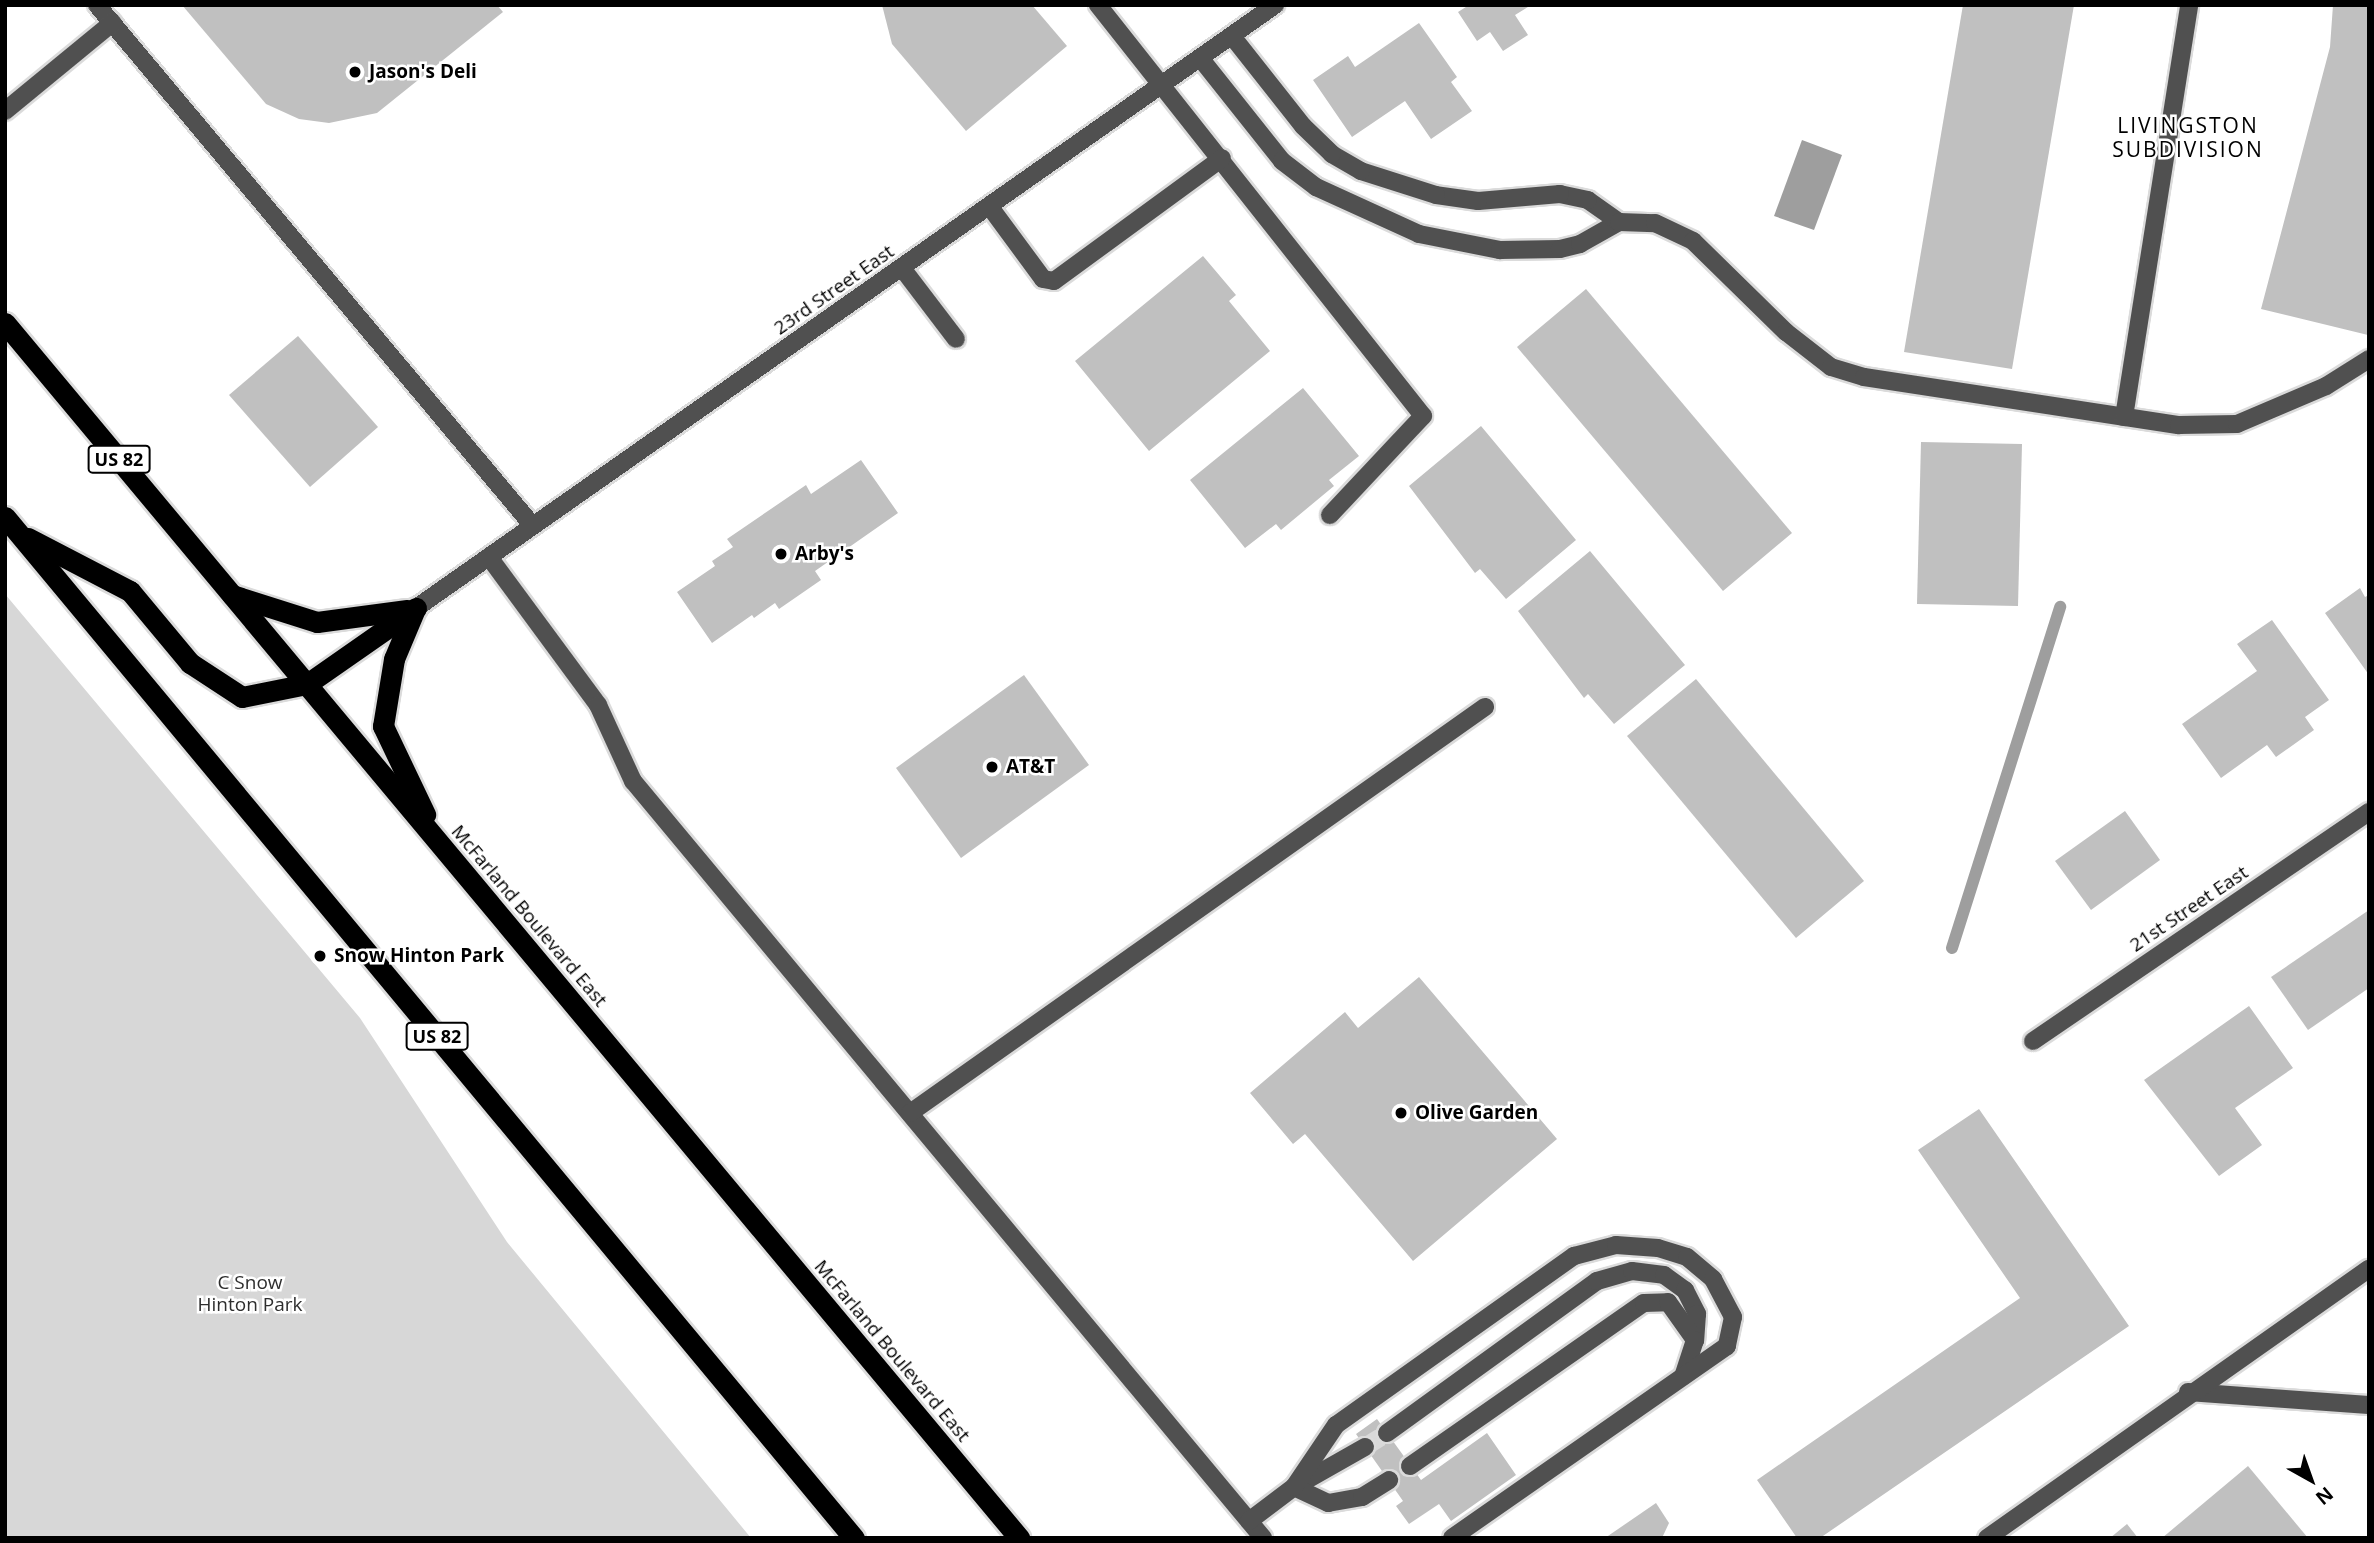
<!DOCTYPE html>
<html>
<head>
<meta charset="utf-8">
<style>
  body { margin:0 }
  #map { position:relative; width:2374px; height:1543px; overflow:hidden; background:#fff; font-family:"Open Sans",sans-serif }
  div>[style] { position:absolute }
  .green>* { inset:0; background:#d7d7d7 }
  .water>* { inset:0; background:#9e9e9e }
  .stream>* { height:12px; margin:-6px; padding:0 6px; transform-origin:6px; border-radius:6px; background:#9e9e9e }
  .building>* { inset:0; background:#c0c0c0 }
  .minor-tunnel>* { height:18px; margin-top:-9px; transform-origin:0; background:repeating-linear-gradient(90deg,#d9d9d9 0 18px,transparent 0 27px) }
  .roads { filter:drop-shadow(2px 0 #dbdbdb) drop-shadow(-2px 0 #dbdbdb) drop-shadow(0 2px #dbdbdb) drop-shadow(0 -2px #dbdbdb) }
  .minor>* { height:18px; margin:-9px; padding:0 9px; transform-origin:9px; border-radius:9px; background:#505050 }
  .highway>* { height:21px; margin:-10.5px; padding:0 10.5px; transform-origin:10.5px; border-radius:10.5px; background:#000 }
  .dots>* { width:19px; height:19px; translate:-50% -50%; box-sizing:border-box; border:4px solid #fff; border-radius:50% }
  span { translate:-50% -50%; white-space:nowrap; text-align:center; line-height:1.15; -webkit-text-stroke:5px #fff; paint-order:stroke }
  .shield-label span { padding:2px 5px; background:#fff; border:2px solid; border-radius:5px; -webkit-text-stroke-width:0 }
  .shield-label { font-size:18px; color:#000; font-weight:700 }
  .poi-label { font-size:19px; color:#000; font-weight:700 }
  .left { translate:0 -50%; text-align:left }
  .street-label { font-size:19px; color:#000 }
  .park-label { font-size:19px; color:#2e2e2e }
  .neighbourhood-label { font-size:21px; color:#000; letter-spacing:2px }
  .frame { position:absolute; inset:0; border:7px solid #000; pointer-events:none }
  .north { position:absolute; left:2276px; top:1445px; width:70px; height:70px; -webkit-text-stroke:5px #fff; paint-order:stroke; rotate:140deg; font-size:19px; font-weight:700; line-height:28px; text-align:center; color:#000 }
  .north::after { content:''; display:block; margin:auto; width:24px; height:32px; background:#000; clip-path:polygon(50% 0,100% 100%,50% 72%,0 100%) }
</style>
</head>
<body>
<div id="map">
  <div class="green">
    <div style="clip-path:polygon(5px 594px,360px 1018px,507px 1242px,751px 1538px,5px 1538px)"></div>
  </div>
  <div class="water">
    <div style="clip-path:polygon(1802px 140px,1842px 155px,1814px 230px,1774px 216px)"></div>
  </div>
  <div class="stream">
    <div style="left:1952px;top:948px;width:358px;rotate:-72.4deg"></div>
  </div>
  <div class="building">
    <div style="clip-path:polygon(182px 5px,497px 5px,503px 12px,377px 113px,329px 123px,299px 119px,266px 104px)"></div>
    <div style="clip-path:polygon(882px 5px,1032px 5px,1067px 46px,966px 131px,892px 44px)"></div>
    <div style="clip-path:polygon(1469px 5px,1531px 5px,1515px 15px,1528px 35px,1503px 51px,1490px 32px,1477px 41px,1458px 12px)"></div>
    <div style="clip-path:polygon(1963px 5px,2074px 5px,2012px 369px,1904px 352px)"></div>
    <div style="clip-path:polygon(2333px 5px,2369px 5px,2368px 335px,2261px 309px,2330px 47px)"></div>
    <div style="clip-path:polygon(1419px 23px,1457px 77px,1451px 82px,1472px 111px,1431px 139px,1405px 101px,1352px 137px,1313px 80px,1348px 56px,1355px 67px)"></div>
    <div style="clip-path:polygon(1203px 256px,1236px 295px,1229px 301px,1270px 351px,1149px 451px,1075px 361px)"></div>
    <div style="clip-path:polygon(1586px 289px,1792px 533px,1723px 591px,1517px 347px)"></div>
    <div style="clip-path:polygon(298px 336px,378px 427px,310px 487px,229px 395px)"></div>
    <div style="clip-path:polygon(1303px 388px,1359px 456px,1329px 480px,1334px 486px,1281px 530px,1276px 524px,1245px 548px,1190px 480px)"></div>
    <div style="clip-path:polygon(1481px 426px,1576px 540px,1506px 599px,1480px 569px,1475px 573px,1409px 486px)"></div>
    <div style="clip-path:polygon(1921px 442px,2022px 444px,2018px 606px,1917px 604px)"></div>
    <div style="clip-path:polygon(861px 460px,898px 513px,815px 571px,821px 580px,779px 609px,775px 603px,754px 618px,752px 615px,712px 643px,677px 592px,715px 566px,712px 561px,733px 547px,727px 539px,806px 485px,811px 494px)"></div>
    <div style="clip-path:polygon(1590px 551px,1685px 665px,1614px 724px,1588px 694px,1584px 698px,1518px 611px)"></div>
    <div style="clip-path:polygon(2360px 588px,2365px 597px,2369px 595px,2369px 675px,2325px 613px)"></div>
    <div style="clip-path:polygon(2272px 620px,2329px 700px,2305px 717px,2314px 730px,2276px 757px,2267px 745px,2221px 778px,2182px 724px,2257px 671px,2237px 644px)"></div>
    <div style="clip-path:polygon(1024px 675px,1089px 765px,961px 858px,896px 768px)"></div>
    <div style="clip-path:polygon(1696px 679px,1864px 881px,1796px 938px,1627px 736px)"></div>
    <div style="clip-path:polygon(2125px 811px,2160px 860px,2091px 910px,2055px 861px)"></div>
    <div style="clip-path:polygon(2369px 910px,2369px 988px,2308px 1030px,2271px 977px)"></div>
    <div style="clip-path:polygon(1419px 977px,1557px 1139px,1413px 1261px,1305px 1134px,1293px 1144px,1250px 1093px,1345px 1012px,1358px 1028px)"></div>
    <div style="clip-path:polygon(2249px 1006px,2293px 1068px,2235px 1108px,2262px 1145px,2219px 1176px,2144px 1080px)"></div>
    <div style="clip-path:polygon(1979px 1109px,2129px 1326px,1820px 1538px,1797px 1538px,1757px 1480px,2020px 1298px,1918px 1150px)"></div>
    <div style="clip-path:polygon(1377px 1419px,1421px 1480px,1487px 1433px,1516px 1475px,1451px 1521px,1439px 1504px,1409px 1524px,1396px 1506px,1403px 1501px,1356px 1434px)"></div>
    <div style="clip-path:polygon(2248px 1466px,2308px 1538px,2162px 1538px)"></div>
    <div style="clip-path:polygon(1656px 1503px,1669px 1523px,1662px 1538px,1605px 1538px)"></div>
    <div style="clip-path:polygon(2127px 1524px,2138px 1538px,2110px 1538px)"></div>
  </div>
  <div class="minor-tunnel">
    <div style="left:1365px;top:1447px;width:26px;rotate:-32deg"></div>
  </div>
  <div class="roads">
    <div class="minor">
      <div style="left:97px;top:5px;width:679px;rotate:50.08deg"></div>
      <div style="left:1098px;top:5px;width:524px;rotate:51.66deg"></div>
      <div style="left:1423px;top:416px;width:136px;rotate:133.2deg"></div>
      <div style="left:1201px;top:59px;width:130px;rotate:51.5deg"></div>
      <div style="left:1282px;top:161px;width:43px;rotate:37.4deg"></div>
      <div style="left:1316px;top:187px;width:113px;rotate:24.5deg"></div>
      <div style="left:1419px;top:234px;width:83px;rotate:11.2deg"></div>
      <div style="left:1500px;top:250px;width:60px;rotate:-1deg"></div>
      <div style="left:1560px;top:249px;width:21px;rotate:-14deg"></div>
      <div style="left:1580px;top:244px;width:45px;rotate:-29.4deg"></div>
      <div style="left:1619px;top:222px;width:38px;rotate:-145deg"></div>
      <div style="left:1588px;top:200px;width:29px;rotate:-168deg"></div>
      <div style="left:1560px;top:194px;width:82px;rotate:175.1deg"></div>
      <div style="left:1478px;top:201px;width:42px;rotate:-171.9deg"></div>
      <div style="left:1436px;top:195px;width:79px;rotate:-162.3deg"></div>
      <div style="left:1361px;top:171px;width:34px;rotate:-150deg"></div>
      <div style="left:1332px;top:154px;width:40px;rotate:-136deg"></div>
      <div style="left:1303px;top:126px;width:115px;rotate:-128.3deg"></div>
      <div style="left:5px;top:111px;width:139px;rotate:-39.4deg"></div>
      <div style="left:990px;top:207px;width:89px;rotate:53.6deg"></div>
      <div style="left:1043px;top:279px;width:11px;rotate:10deg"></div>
      <div style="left:1054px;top:281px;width:208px;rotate:-36.2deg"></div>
      <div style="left:1619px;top:222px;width:36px;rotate:2deg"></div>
      <div style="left:1655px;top:223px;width:42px;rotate:25.3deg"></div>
      <div style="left:1693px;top:241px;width:130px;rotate:44.4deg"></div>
      <div style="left:1786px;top:332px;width:57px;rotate:37.9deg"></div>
      <div style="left:1831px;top:367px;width:34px;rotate:17deg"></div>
      <div style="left:1864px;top:377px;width:319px;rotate:8.7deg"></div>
      <div style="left:2179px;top:425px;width:58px;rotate:-1deg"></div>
      <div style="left:2237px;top:424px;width:97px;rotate:-23.1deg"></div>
      <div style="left:2326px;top:386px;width:51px;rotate:-32.1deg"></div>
      <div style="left:902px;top:268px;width:89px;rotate:52.7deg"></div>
      <div style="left:2124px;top:417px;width:417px;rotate:-81deg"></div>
      <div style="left:489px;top:557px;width:184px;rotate:53.6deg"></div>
      <div style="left:598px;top:705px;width:84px;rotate:65.3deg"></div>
      <div style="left:633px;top:781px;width:985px;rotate:50.23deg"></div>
      <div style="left:416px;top:608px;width:1050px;rotate:-35.07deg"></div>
      <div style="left:2033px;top:1041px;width:407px;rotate:-34.3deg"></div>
      <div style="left:910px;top:1113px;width:704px;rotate:-35.23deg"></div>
      <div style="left:2188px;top:1392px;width:181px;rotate:4.1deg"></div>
      <div style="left:1387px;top:1433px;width:259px;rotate:-35.9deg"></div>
      <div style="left:1597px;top:1281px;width:36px;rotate:-16deg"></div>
      <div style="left:1632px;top:1271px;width:32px;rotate:7deg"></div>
      <div style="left:1664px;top:1275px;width:26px;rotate:36deg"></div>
      <div style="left:1685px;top:1290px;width:27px;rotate:63deg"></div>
      <div style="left:1697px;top:1314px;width:26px;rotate:94deg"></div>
      <div style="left:1410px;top:1466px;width:285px;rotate:-34.9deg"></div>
      <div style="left:1644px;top:1303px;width:24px;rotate:-2deg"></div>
      <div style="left:1668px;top:1302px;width:47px;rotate:54.6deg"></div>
      <div style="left:1695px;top:1340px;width:38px;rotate:108deg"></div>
      <div style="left:1298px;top:1485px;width:77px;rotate:-29.6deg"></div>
      <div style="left:1294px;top:1487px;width:38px;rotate:25deg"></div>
      <div style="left:1328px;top:1503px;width:35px;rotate:-10deg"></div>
      <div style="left:1362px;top:1497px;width:32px;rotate:-32deg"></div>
      <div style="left:1249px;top:1521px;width:56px;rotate:-37.1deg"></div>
      <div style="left:1294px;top:1487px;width:75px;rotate:-55.9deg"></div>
      <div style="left:1336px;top:1425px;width:292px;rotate:-35.4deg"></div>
      <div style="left:1574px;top:1256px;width:43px;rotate:-14.7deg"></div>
      <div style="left:1616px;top:1245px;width:42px;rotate:4.1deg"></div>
      <div style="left:1658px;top:1248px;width:30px;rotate:17deg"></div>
      <div style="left:1687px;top:1257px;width:34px;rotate:40deg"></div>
      <div style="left:1713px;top:1279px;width:43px;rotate:62.2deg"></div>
      <div style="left:1733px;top:1317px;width:30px;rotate:102deg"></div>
      <div style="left:1727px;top:1346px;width:335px;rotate:145.1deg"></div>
      <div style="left:1987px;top:1538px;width:467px;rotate:-35.2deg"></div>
    </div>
    <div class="highway">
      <div style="left:5px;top:323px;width:1583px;rotate:50.15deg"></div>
      <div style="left:5px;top:517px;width:1328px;rotate:50.26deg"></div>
      <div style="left:28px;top:538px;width:115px;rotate:27.5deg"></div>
      <div style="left:130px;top:591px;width:94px;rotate:50.2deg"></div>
      <div style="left:190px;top:663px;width:62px;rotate:33.2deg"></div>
      <div style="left:242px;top:697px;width:66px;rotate:-11.3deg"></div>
      <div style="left:307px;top:684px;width:133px;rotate:-34.9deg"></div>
      <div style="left:232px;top:595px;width:89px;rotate:17.6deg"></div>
      <div style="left:317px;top:622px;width:91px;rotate:-7.6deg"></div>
      <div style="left:415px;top:609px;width:54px;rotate:112.8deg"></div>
      <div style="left:394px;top:659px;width:68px;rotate:99.3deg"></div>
      <div style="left:383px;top:726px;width:98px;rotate:64.5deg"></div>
    </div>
  </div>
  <div class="dots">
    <div style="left:355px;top:72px;background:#000"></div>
    <div style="left:781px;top:554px;background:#000"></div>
    <div style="left:992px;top:767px;background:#000"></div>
    <div style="left:320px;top:956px;background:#000"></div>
    <div style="left:1401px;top:1113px;background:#000"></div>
  </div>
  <div class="shield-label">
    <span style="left:119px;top:459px">US 82</span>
    <span style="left:437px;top:1036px">US 82</span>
  </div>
  <div class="poi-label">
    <span class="left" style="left:369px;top:72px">Jason's Deli</span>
    <span class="left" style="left:795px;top:554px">Arby's</span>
    <span class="left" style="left:1006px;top:767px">AT&amp;T</span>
    <span class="left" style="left:334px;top:956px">Snow Hinton Park</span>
    <span class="left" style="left:1415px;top:1113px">Olive Garden</span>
  </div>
  <div class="street-label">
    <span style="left:834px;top:290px;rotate:-35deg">23rd Street East</span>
    <span style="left:2189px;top:909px;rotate:-34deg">21st Street East</span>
    <span style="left:529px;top:916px;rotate:50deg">McFarland Boulevard East</span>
    <span style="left:892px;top:1351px;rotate:50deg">McFarland Boulevard East</span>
  </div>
  <div class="park-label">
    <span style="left:250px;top:1294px">C Snow<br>Hinton Park</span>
  </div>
  <div class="neighbourhood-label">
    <span style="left:2188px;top:137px">LIVINGSTON<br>SUBDIVISION</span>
  </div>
  <div class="frame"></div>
  <div class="north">N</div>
</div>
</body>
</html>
